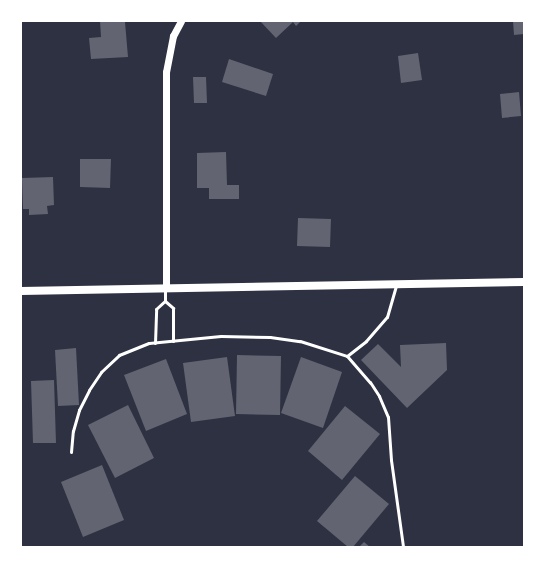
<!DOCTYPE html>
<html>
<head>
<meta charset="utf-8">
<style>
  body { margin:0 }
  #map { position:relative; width:545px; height:568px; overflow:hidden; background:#2d3142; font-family:"Source Sans 3",sans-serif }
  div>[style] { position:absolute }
  .building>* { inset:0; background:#626471 }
  .service>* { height:3px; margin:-1.5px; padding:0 1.5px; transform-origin:1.5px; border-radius:1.5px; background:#fff }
  .tertiary>* { height:7px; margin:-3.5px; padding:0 3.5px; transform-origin:3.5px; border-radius:3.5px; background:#fff }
  .secondary>* { height:8px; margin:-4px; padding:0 4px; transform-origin:4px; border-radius:4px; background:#fff }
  span { translate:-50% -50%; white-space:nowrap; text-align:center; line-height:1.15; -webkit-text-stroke:3px #fff; paint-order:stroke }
  .frame { position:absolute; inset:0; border:22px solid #fff; pointer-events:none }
</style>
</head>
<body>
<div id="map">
  <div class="building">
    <div style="clip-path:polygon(100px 21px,128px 21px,125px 22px,128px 57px,91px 59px,89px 38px,101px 37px)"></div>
    <div style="clip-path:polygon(260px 21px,301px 21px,296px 26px,293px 22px,276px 38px)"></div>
    <div style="clip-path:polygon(513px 21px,524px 21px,524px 34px,514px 35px)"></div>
    <div style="clip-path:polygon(418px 53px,422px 80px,401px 83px,398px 56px)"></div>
    <div style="clip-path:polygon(229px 59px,273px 74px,266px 96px,222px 82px)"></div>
    <div style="clip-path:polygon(193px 77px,206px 77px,207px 103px,194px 103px)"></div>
    <div style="clip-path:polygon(519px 92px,521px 116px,502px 118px,500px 94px)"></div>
    <div style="clip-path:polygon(226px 152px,227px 185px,239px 185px,239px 199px,209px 199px,209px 188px,197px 188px,197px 153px)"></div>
    <div style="clip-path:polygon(80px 159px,111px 159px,110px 188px,80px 187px)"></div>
    <div style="clip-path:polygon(53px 177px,54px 205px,47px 206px,48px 214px,29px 215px,29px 209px,23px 209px,22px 178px)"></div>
    <div style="clip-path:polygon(298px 218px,331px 219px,330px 247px,297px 246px)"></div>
    <div style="clip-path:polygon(446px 343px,447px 370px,407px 408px,361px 360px,378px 344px,401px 367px,400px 345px)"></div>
    <div style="clip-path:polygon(76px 348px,79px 405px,58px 406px,55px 350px)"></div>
    <div style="clip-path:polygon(237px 355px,281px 356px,280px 415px,236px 414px)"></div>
    <div style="clip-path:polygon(227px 357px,235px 416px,191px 422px,183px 363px)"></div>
    <div style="clip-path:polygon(301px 357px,342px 372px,323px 428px,281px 413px)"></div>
    <div style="clip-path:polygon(166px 359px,187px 414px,146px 431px,124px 375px)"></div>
    <div style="clip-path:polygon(54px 380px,56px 443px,33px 443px,31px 381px)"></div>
    <div style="clip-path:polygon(128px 405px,154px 458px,115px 478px,88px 425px)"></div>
    <div style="clip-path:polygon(345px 406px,380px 434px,342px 480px,308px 451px)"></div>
    <div style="clip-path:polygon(102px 465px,124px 520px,83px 537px,61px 482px)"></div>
    <div style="clip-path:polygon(355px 476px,389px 504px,353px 547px,348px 547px,317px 521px)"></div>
    <div style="clip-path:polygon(364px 542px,370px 547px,359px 547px)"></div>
  </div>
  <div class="service">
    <div style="left:165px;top:301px;width:11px;rotate:41deg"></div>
    <div style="left:173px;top:308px;width:33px;rotate:90deg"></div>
    <div style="left:155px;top:343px;width:34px;rotate:-88deg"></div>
    <div style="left:156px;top:309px;width:12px;rotate:-42deg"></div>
    <div style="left:165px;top:301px;width:11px;rotate:-90deg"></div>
    <div style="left:347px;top:356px;width:35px;rotate:49deg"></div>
    <div style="left:370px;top:382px;width:17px;rotate:57deg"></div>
    <div style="left:379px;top:396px;width:23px;rotate:67deg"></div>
    <div style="left:388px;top:417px;width:43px;rotate:86deg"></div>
    <div style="left:391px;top:460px;width:88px;rotate:82.1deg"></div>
    <div style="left:71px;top:452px;width:21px;rotate:-85deg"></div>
    <div style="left:73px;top:431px;width:22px;rotate:-74deg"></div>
    <div style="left:79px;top:410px;width:22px;rotate:-63deg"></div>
    <div style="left:89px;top:390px;width:22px;rotate:-56deg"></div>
    <div style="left:101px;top:372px;width:25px;rotate:-43deg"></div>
    <div style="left:119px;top:355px;width:32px;rotate:-22deg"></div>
    <div style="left:149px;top:343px;width:72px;rotate:-5.6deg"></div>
    <div style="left:221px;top:336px;width:49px;rotate:1.2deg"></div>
    <div style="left:270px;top:337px;width:30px;rotate:8deg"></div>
    <div style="left:300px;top:341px;width:49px;rotate:17.7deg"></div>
    <div style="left:347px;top:356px;width:24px;rotate:-38deg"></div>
    <div style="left:366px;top:341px;width:32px;rotate:-49deg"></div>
    <div style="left:387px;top:317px;width:32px;rotate:-74deg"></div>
  </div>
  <div class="tertiary">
    <div style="left:166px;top:288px;width:216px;rotate:-90deg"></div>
    <div style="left:166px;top:72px;width:37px;rotate:-79deg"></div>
    <div style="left:173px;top:36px;width:17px;rotate:-62deg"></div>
  </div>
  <div class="secondary">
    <div style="left:21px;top:291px;width:503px;rotate:-1.03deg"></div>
  </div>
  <div class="frame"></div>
</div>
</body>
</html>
